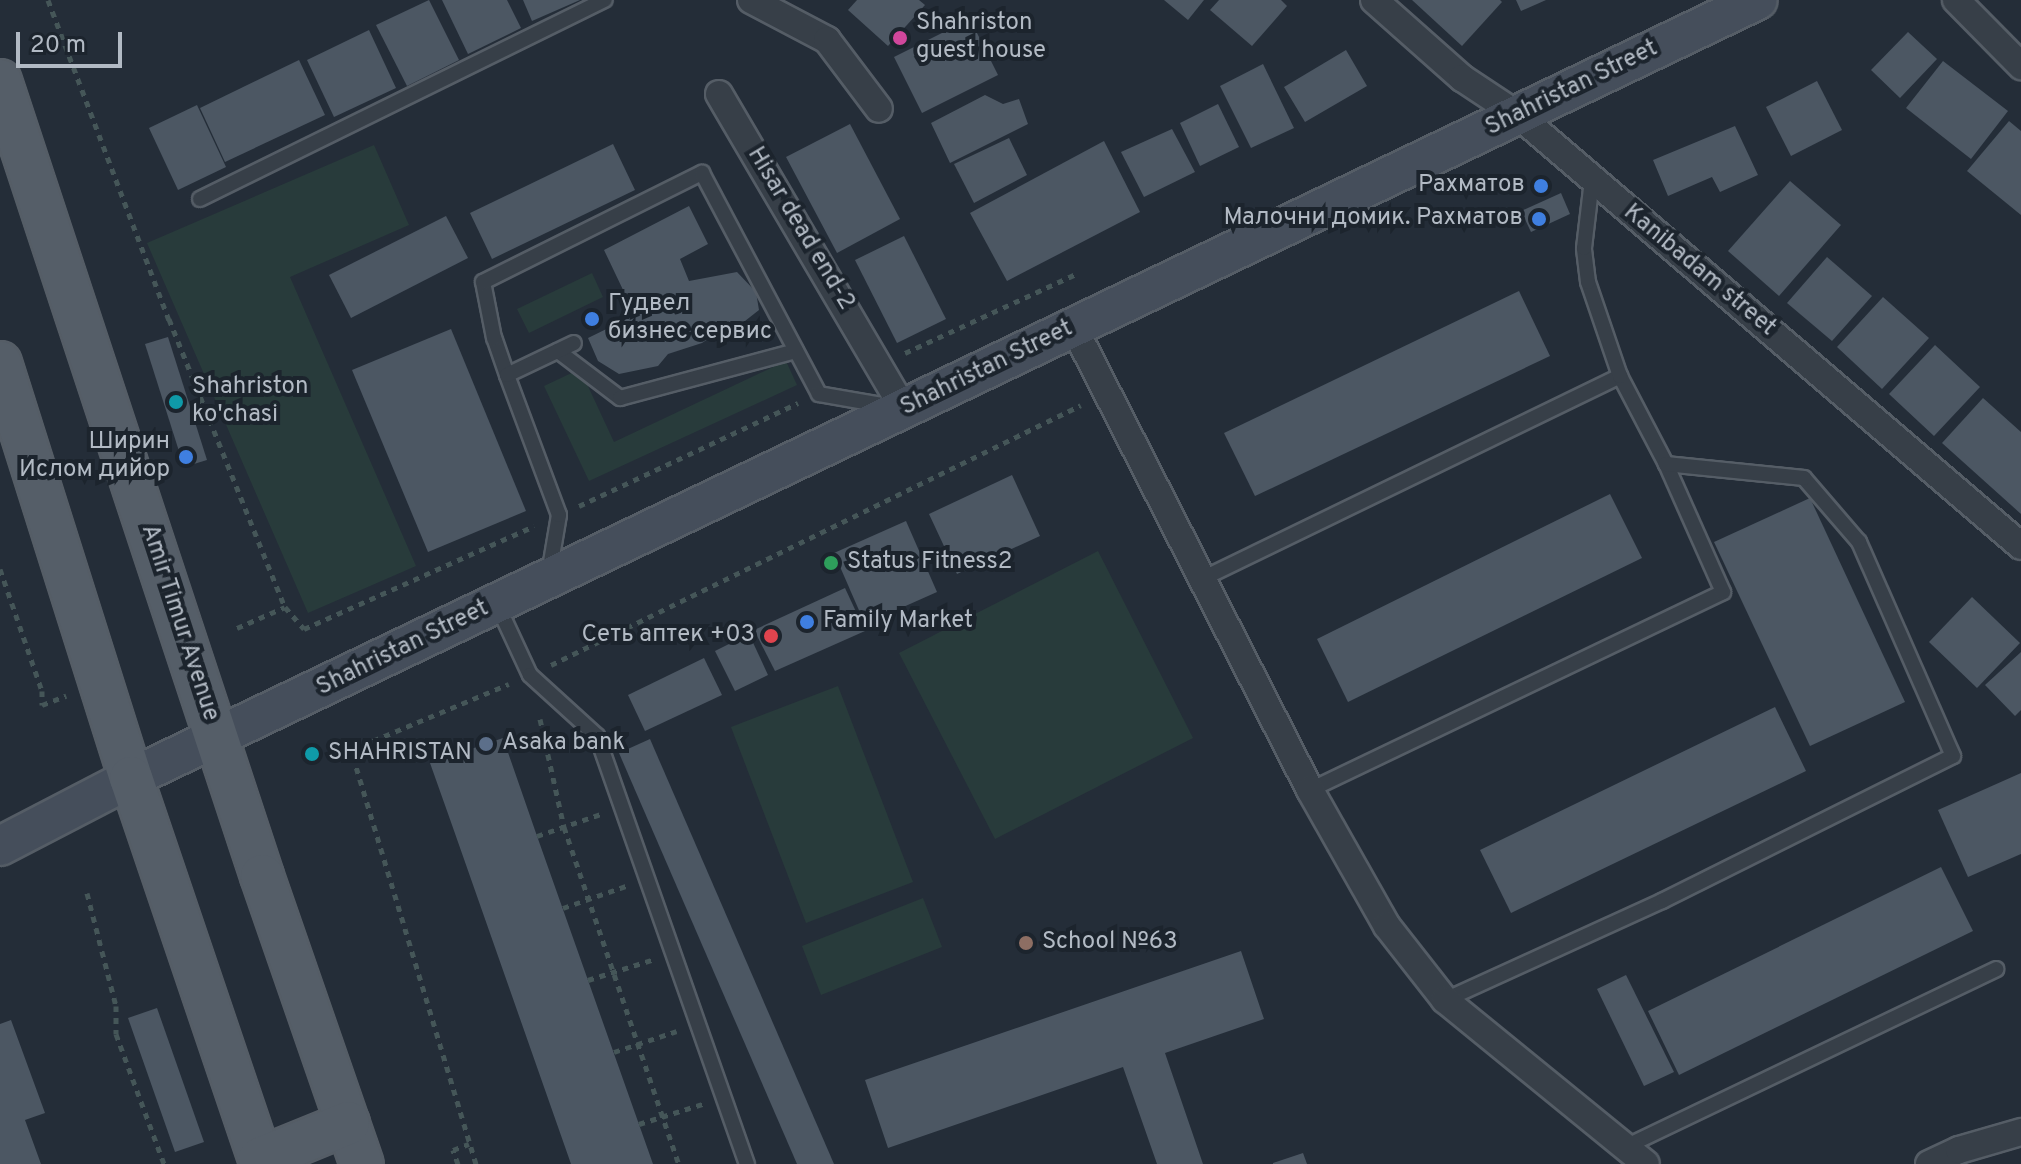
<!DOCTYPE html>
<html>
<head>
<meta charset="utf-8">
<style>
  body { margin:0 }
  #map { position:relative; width:2021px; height:1164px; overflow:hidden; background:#242d38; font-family:Overpass,sans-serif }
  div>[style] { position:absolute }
  .green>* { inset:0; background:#283b3b }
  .building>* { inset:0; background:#4c5763 }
  .path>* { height:5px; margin-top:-2.5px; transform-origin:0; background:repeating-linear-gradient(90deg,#455658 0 6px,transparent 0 12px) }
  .roads { filter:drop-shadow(2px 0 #555d66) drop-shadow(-2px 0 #555d66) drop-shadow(0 2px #555d66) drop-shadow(0 -2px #555d66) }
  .lane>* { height:14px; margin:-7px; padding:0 7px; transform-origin:7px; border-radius:7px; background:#373f48 }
  .street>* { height:26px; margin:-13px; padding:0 13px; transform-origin:13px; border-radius:13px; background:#373f48 }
  .secondary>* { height:38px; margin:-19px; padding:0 19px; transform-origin:19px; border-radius:19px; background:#454e5b }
  .primary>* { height:42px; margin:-21px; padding:0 21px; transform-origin:21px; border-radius:21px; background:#555e68 }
  .dots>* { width:22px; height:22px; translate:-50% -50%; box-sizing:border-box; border:4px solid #1c242d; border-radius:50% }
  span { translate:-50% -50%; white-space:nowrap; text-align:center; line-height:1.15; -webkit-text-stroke:8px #1c242d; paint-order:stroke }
  .poi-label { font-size:24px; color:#b2bac4 }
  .left { translate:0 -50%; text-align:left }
  .right { translate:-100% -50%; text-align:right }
  .street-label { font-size:24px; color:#b2bac4 }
  .scale { position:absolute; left:16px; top:32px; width:106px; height:36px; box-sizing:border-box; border:4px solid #b2bac4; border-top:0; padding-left:10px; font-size:24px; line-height:28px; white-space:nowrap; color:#b2bac4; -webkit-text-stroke:6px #1c242d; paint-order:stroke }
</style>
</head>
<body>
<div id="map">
  <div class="green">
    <div style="clip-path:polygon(374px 145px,409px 225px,290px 277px,416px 566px,308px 613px,147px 243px)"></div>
    <div style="clip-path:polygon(592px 273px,603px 297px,529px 333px,517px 309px)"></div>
    <div style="clip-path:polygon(786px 361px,797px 385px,589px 481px,544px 386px,580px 369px,614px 442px)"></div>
    <div style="clip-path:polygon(1098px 551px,1193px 738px,995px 839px,899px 653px)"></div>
    <div style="clip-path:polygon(838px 686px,913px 882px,806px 923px,731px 727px)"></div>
    <div style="clip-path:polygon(923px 898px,942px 947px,821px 995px,802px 946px)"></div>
  </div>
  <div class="building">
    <div style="clip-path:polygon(429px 0,459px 60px,407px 86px,376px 25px)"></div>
    <div style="clip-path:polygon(442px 0,507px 0,521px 28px,468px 54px)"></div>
    <div style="clip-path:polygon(523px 0,580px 0,532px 21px)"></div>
    <div style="clip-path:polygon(857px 0,919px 0,925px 5px,888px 46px,848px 10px)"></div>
    <div style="clip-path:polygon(1164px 0,1204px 0,1188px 20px)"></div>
    <div style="clip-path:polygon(1219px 0,1281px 0,1287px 6px,1252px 46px,1210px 10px)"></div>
    <div style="clip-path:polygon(1412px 0,1500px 0,1502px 2px,1462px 46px)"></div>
    <div style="clip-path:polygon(1516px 0,1546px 0,1521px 11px)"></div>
    <div style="clip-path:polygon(970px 19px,998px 75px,922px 113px,894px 57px)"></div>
    <div style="clip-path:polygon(369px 30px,396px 88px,334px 117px,307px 60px)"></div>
    <div style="clip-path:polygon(1908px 32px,1937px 59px,1900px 98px,1871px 70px)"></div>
    <div style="clip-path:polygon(1346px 50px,1367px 86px,1305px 122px,1284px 87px)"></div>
    <div style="clip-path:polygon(299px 60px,325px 115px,225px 162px,200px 108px)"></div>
    <div style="clip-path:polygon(1943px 61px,2008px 111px,1971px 159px,1906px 108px)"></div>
    <div style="clip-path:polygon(1263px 64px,1294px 128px,1251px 148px,1220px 86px)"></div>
    <div style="clip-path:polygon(1817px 81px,1842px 130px,1791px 156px,1766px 107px)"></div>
    <div style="clip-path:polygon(985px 95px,1003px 104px,1019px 99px,1028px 124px,950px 163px,931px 123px)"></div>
    <div style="clip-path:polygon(1218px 104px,1239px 147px,1200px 166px,1180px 123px)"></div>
    <div style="clip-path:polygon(197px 105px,226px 167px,178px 190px,149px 128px)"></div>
    <div style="clip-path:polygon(2009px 121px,2021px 131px,2021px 215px,1967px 171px)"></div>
    <div style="clip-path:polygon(850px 124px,900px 219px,837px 253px,786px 157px)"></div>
    <div style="clip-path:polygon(1735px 126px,1758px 175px,1720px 192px,1712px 177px,1668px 196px,1653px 160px)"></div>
    <div style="clip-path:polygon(1172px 129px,1195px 172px,1144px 197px,1121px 152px)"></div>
    <div style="clip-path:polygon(1009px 138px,1027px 175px,974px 203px,954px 164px)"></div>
    <div style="clip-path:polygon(1104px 141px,1140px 212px,1007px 281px,970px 213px)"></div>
    <div style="clip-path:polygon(613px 144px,635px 190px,492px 259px,470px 213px)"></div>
    <div style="clip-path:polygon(1790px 181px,1841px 225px,1779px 296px,1728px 251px)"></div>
    <div style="clip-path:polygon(1561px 193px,1570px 214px,1531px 232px,1521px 211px)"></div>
    <div style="clip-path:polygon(689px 206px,708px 244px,680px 259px,689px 281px,737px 272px,756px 292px,759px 310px,745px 321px,727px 326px,702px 343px,668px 354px,658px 366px,619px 374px,598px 361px,588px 338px,635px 315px,604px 250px)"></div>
    <div style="clip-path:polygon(446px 216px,468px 258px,351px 318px,329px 275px)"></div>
    <div style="clip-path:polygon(904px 236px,946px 319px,897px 343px,855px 260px)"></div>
    <div style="clip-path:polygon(1827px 257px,1872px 296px,1832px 341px,1787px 303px)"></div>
    <div style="clip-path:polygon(1519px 291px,1550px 356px,1255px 496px,1224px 433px)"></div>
    <div style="clip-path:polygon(1883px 297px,1929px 338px,1882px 389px,1837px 347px)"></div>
    <div style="clip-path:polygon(451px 329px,526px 511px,428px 552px,352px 370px)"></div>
    <div style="clip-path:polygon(168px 337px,207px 460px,184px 467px,145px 344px)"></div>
    <div style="clip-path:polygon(1935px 345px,1980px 387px,1934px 436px,1889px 394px)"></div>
    <div style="clip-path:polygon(1983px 398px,2021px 432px,2021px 514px,1942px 443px)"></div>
    <div style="clip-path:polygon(1012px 475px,1040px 536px,957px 574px,929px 514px)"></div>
    <div style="clip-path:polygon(1610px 494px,1642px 558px,1348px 702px,1317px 639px)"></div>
    <div style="clip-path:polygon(1810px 498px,1905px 702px,1810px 746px,1714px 542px)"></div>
    <div style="clip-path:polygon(906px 521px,937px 592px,865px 624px,834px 553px)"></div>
    <div style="clip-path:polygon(845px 588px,865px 631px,775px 671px,754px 630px)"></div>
    <div style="clip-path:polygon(1972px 597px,2020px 643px,1977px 688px,1929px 642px)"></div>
    <div style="clip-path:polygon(749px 634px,768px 675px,735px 691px,715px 651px)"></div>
    <div style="clip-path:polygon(2021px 652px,2021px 710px,2015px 716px,1985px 685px)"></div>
    <div style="clip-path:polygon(704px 658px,722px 695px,645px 731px,628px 695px)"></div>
    <div style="clip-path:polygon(1775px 707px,1806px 771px,1511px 913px,1480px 850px)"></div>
    <div style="clip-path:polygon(503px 738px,537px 836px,653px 1164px,571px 1164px,452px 825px,430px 763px)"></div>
    <div style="clip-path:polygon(650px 739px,834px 1164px,797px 1164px,619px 753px)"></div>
    <div style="clip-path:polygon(2021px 773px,2021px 854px,1968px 877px,1938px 810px)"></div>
    <div style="clip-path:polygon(1941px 867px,1973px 931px,1679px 1075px,1648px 1011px)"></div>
    <div style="clip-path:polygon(1241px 951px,1264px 1019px,1165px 1053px,1203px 1164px,1157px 1164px,1123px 1067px,888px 1148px,865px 1080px)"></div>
    <div style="clip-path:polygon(1626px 975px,1674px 1072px,1644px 1086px,1597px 989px)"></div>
    <div style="clip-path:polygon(157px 1008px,204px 1142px,175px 1152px,128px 1018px)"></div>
    <div style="clip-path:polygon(11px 1020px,45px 1113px,25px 1120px,41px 1164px,0 1164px,0 1024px)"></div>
    <div style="clip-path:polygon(1303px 1153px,1307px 1164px,1273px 1164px,1273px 1163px)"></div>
  </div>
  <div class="path">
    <div style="left:48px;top:0;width:343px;rotate:69.3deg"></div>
    <div style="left:169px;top:319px;width:310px;rotate:68.1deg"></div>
    <div style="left:285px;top:607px;width:29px;rotate:49deg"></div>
    <div style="left:304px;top:629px;width:252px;rotate:-24.1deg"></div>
    <div style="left:905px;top:353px;width:191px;rotate:-24.8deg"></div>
    <div style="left:579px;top:506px;width:242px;rotate:-25.2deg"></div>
    <div style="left:0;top:569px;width:129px;rotate:71deg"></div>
    <div style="left:42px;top:691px;width:14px;rotate:90deg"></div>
    <div style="left:42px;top:705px;width:26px;rotate:-21deg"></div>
    <div style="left:237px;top:628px;width:52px;rotate:-23.6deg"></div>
    <div style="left:551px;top:665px;width:590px;rotate:-26.13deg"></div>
    <div style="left:540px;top:719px;width:111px;rotate:77.5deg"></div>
    <div style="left:564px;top:827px;width:356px;rotate:71.2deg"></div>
    <div style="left:537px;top:836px;width:68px;rotate:-19deg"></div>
    <div style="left:87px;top:893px;width:117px;rotate:75.6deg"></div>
    <div style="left:116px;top:1006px;width:28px;rotate:90deg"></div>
    <div style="left:116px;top:1034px;width:139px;rotate:69.7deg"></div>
    <div style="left:563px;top:908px;width:67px;rotate:-19.2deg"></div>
    <div style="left:588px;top:980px;width:67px;rotate:-17.4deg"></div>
    <div style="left:614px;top:1052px;width:66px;rotate:-18.4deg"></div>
    <div style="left:639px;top:1124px;width:67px;rotate:-17.4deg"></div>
    <div style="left:458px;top:1164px;width:15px;rotate:-110deg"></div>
    <div style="left:453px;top:1150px;width:17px;rotate:-21deg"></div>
    <div style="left:476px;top:1164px;width:432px;rotate:-106.8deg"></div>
    <div style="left:351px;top:750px;width:171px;rotate:-22.7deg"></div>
  </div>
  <div class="roads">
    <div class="lane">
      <div style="left:200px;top:199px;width:451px;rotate:-26.2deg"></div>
      <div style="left:558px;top:351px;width:78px;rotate:37.2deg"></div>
      <div style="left:620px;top:398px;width:182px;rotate:-15deg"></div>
      <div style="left:507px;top:375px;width:39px;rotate:-109deg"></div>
      <div style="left:494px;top:338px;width:57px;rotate:-101.1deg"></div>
      <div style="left:483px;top:282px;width:245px;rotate:-26.5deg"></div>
      <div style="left:702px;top:173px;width:250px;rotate:62.1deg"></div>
      <div style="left:819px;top:394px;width:70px;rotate:9.9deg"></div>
      <div style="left:549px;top:574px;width:60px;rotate:-80.4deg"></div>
      <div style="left:559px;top:515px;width:149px;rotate:-110.4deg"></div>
      <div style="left:507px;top:375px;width:74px;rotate:-25.5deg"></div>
      <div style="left:1202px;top:579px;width:465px;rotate:-25.9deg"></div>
      <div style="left:497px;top:604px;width:78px;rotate:65.1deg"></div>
      <div style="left:530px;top:675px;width:91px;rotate:42.3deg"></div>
      <div style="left:597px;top:736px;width:454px;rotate:70.7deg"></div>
      <div style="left:1310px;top:790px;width:458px;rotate:-25.6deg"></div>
      <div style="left:1723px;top:592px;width:140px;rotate:-114deg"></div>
      <div style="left:1666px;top:464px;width:99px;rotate:-117.6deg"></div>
      <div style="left:1620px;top:376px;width:99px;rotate:-108.8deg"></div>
      <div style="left:1588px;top:282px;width:34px;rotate:-97deg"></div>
      <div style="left:1584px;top:248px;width:68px;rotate:-83.3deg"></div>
      <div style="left:1445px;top:1000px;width:239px;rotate:-24.5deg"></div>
      <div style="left:1662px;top:901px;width:325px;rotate:-26.5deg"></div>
      <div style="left:1953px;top:756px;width:234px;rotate:-113.7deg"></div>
      <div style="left:1859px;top:542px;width:84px;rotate:-130.7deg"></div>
      <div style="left:1804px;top:478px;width:139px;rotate:-174.2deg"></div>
      <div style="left:1623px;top:1148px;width:414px;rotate:-25.6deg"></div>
    </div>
    <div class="street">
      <div style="left:751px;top:0;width:86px;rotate:27.8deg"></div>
      <div style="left:827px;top:40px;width:86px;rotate:53deg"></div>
      <div style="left:1374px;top:0;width:118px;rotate:41.6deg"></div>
      <div style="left:1462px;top:78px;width:67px;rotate:33.5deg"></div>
      <div style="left:1518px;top:115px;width:662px;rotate:40.59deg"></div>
      <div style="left:1956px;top:0;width:93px;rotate:45.4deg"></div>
      <div style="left:719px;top:94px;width:365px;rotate:59.6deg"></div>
      <div style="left:1074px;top:328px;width:519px;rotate:62.94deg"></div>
      <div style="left:1310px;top:790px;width:156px;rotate:60.5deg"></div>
      <div style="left:1387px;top:926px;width:94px;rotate:51.9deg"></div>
      <div style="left:1445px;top:1000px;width:259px;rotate:39.2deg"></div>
      <div style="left:1929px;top:1164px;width:33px;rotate:-25deg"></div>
      <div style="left:1959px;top:1150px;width:65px;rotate:-16.2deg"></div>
    </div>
    <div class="secondary">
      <div style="left:0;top:846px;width:148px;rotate:-27.4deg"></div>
      <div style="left:131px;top:778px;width:1803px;rotate:-25.56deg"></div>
    </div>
    <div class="primary">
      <div style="left:0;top:81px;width:837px;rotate:71.76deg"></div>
      <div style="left:262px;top:876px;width:305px;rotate:70.9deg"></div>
      <div style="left:0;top:363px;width:435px;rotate:72.5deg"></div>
      <div style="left:131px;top:778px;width:408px;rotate:71.3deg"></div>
      <div style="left:260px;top:1159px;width:95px;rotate:-22.2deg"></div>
    </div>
  </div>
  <div class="dots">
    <div style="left:900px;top:38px;background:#d1479c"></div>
    <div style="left:1541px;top:186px;background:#3f7fe0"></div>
    <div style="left:1539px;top:219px;background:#3f7fe0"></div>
    <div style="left:592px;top:319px;background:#3f7fe0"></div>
    <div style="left:176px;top:402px;background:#0f9aa8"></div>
    <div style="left:186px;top:457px;background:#3f7fe0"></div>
    <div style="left:831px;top:563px;background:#2e9e5b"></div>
    <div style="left:807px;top:622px;background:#3f7fe0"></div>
    <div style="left:771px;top:636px;background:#e0444e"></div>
    <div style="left:486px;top:744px;background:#5c6f8a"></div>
    <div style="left:312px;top:754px;background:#0f9aa8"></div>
    <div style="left:1026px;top:943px;background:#8d6e63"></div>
  </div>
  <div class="poi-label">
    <span class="left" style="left:916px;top:38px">Shahriston<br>guest house</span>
    <span class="right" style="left:1525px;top:186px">Рахматов</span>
    <span class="right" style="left:1523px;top:219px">Малочни домик. Рахматов</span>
    <span class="left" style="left:608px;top:319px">Гудвел<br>бизнес сервис</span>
    <span class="left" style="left:192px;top:402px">Shahriston<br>ko'chasi</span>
    <span class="right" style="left:170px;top:457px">Ширин<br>Ислом дийор</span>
    <span class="left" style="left:847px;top:563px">Status Fitness2</span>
    <span class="left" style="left:823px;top:622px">Family Market</span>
    <span class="right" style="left:755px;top:636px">Сеть аптек +03</span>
    <span class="left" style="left:502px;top:744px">Asaka bank</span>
    <span class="left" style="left:328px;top:754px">SHAHRISTAN</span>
    <span class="left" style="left:1042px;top:943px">School №63</span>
  </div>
  <div class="street-label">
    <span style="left:1572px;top:89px;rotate:-26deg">Shahristan Street</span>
    <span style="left:800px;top:229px;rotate:59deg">Hisar dead end-2</span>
    <span style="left:1699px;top:271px;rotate:40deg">Kanibadam street</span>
    <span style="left:987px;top:369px;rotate:-26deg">Shahristan Street</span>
    <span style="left:179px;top:623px;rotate:72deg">Amir Timur Avenue</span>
    <span style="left:403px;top:649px;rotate:-26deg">Shahristan Street</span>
  </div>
  <div class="scale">20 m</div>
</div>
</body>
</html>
